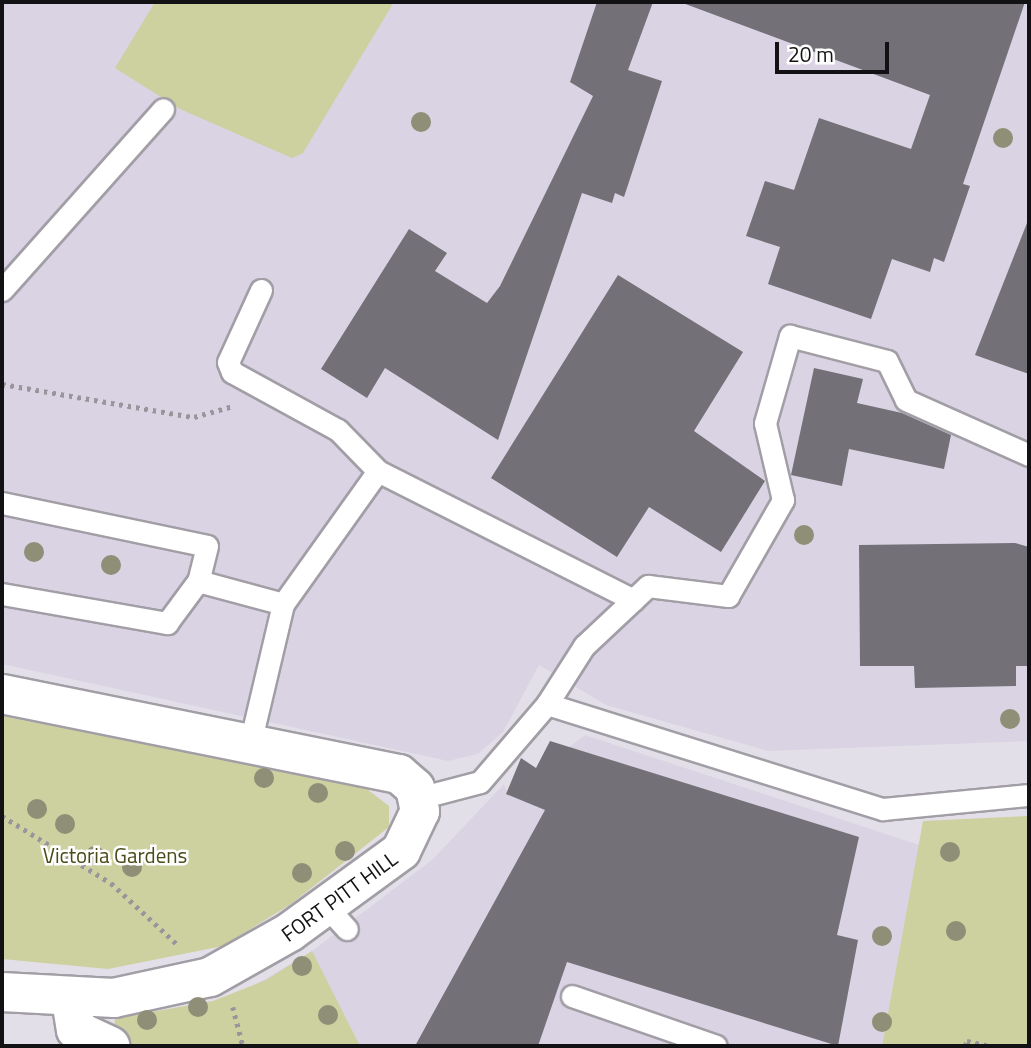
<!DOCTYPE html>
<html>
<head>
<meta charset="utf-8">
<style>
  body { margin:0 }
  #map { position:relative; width:1031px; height:1048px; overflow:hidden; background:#e3dfe8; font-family:"Titillium Web",sans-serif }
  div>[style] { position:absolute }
  .built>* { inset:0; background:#dad3e3 }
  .green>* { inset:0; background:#cdd09f }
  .building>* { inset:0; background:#747078 }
  .path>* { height:4.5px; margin-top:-2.25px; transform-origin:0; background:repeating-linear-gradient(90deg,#98959b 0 3.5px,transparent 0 8.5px) }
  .roads { filter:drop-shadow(2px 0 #a29ea6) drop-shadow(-2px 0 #a29ea6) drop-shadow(0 2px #a29ea6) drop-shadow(0 -2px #a29ea6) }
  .service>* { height:21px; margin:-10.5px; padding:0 10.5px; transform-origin:10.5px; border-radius:10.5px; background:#fff }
  .minor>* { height:38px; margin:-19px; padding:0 19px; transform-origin:19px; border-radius:19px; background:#fff }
  .trees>* { width:20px; height:20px; margin:-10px; border-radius:50%; background:#8f8e76 }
  span { translate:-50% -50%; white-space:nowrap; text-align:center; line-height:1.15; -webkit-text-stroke:5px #fff; paint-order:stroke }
  .park-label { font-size:21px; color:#4b4b19 }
  .street-label { font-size:21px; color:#121113 }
  .frame { position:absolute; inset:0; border:4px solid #121113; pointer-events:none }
  .scale { position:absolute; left:775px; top:42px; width:114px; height:32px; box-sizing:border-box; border:4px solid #121113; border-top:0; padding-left:9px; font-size:21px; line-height:24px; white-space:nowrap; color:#121113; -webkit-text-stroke:5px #fff; paint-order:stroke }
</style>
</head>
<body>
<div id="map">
  <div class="built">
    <div style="clip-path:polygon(2px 2px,1029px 2px,1029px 741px,768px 751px,606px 705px,539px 665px,503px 732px,478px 754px,448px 761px,2px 664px)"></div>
    <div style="clip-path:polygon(585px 735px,919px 845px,882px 1046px,265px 1046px,255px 985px,312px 951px,432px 860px,504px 784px,508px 794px)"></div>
  </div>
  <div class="green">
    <div style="clip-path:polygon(155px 2px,394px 2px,303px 153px,292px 158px,180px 109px,115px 68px)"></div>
    <div style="clip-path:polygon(2px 716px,363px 786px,389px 806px,389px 827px,291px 904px,223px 946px,108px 969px,2px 959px)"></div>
    <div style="clip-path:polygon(1029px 816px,1029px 1046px,882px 1046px,923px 821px)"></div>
    <div style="clip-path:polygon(312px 951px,360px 1046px,138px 1046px,113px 1037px,116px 1009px,123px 1017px,213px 1001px,266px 980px)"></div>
  </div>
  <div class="building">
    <div style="clip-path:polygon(597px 2px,653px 2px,628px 70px,662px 81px,624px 197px,615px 193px,612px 203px,582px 193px,498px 440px,385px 368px,367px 398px,321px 369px,409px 229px,447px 253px,435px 271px,487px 303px,500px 286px,593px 96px,570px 82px)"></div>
    <div style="clip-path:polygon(680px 2px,1025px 2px,963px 184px,970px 186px,944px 262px,934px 258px,930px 272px,892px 259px,871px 319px,768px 284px,780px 247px,746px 236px,765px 181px,794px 190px,819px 118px,911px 149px,930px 95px)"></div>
    <div style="clip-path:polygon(1027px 223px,1029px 223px,1029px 374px,975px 355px)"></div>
    <div style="clip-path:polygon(618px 275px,743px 352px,694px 431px,765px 481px,721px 552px,649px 507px,617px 557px,491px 478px)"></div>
    <div style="clip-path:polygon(814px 368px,863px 379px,857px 403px,902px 413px,951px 435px,944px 469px,849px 449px,842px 486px,791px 475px)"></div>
    <div style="clip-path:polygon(1015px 543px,1029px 547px,1029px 666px,1016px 666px,1016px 686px,915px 688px,914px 666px,860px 666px,859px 545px)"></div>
    <div style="clip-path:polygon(550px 741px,859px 837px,837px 935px,858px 940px,838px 1046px,567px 962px,538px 1046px,415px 1046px,545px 810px,506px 794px,521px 758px,536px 768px)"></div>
  </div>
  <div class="path">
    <div style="left:2px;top:384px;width:195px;rotate:9.8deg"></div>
    <div style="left:194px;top:417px;width:41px;rotate:-15.8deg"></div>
    <div style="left:2px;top:816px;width:128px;rotate:31.6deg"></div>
    <div style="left:111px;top:883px;width:91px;rotate:42.8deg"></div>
    <div style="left:233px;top:1007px;width:40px;rotate:75.6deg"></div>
    <div style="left:965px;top:1046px;width:5px;rotate:-68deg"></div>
    <div style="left:967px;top:1041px;width:25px;rotate:12deg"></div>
  </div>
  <div class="roads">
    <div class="service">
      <div style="left:2px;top:290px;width:242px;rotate:-48.3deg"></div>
      <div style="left:261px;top:290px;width:79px;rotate:114.6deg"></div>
      <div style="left:228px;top:362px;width:11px;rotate:68deg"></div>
      <div style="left:232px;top:372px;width:121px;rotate:28.7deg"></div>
      <div style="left:338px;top:430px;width:57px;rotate:45.7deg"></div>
      <div style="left:378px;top:471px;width:286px;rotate:26.8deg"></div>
      <div style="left:2px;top:503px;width:209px;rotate:11.8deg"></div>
      <div style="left:207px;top:546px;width:36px;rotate:104deg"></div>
      <div style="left:198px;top:581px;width:88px;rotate:15.1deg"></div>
      <div style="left:283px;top:604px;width:144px;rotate:103.3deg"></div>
      <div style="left:2px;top:594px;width:168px;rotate:10deg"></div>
      <div style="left:167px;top:623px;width:52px;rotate:-53.6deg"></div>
      <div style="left:283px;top:604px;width:163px;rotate:-54.5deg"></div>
      <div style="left:547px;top:704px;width:69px;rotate:-57.5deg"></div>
      <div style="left:584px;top:646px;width:88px;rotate:-43.2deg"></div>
      <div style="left:648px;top:586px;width:81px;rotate:7.1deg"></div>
      <div style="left:728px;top:596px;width:111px;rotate:-60.2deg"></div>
      <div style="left:783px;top:500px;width:79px;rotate:-103.2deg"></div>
      <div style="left:765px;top:423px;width:91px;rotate:-74deg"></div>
      <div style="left:790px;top:336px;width:100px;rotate:14.5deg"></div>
      <div style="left:887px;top:361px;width:43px;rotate:64deg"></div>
      <div style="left:906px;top:400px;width:135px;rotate:24.1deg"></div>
      <div style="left:419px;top:798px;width:63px;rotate:-14.7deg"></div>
      <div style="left:480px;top:782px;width:103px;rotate:-49.3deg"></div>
      <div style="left:547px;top:704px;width:352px;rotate:17.4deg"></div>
      <div style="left:883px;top:809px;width:147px;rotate:-5.5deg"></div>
      <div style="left:326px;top:906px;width:31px;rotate:48deg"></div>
      <div style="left:572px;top:996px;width:152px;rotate:19.1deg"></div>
    </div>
    <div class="minor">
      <div style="left:2px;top:694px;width:405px;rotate:11.4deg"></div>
      <div style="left:399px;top:774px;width:21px;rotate:41deg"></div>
      <div style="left:415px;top:788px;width:24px;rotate:78deg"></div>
      <div style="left:420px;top:811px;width:44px;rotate:115.4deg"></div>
      <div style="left:401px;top:851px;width:137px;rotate:143.9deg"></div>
      <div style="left:290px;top:932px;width:92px;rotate:150.6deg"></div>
      <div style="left:210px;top:977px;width:98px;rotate:167.7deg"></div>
      <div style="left:114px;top:998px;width:112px;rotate:-176.9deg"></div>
      <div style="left:71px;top:999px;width:31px;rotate:81deg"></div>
      <div style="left:76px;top:1030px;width:38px;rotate:25deg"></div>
    </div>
  </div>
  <div class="trees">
    <div style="left:421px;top:122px"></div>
    <div style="left:1003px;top:138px"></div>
    <div style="left:804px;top:535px"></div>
    <div style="left:34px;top:552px"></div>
    <div style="left:111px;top:565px"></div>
    <div style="left:1010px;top:719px"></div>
    <div style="left:264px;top:778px"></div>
    <div style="left:318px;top:793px"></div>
    <div style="left:37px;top:809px"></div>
    <div style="left:65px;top:824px"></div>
    <div style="left:345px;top:851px"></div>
    <div style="left:950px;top:852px"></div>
    <div style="left:95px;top:856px"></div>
    <div style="left:132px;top:867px"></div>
    <div style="left:302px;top:873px"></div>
    <div style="left:956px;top:931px"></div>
    <div style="left:882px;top:936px"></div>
    <div style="left:302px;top:966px"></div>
    <div style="left:198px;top:1007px"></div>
    <div style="left:328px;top:1015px"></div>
    <div style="left:147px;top:1020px"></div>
    <div style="left:882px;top:1022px"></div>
  </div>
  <div class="park-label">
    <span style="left:115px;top:855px">Victoria Gardens</span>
  </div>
  <div class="street-label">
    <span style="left:339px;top:896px;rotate:-36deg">FORT PITT HILL</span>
  </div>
  <div class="frame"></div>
  <div class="scale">20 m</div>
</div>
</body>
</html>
